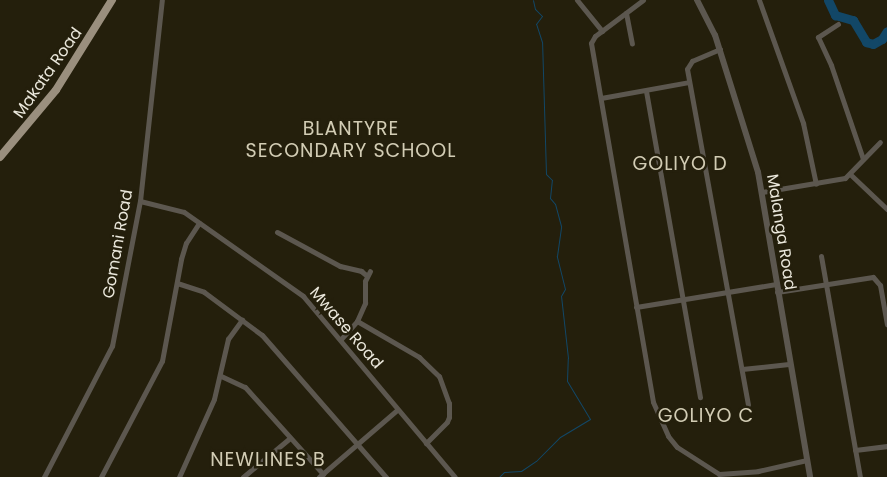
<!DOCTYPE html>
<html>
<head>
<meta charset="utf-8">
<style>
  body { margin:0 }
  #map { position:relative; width:887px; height:477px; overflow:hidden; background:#241f0c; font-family:Poppins,sans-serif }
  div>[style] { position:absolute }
  .stream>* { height:1px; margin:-0.5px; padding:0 0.5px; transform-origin:0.5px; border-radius:0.5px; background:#124767 }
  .river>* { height:9px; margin:-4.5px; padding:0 4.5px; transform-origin:4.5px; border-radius:4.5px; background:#124767 }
  .minor>* { height:5px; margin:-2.5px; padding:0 2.5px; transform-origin:2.5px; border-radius:2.5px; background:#5c574f }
  .tertiary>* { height:6px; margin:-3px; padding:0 3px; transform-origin:3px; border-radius:3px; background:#5c574f }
  .primary>* { height:8px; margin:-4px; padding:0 4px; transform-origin:4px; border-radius:4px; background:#9a8f7e }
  span { translate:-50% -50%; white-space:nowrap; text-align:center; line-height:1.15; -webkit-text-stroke:5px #241f0c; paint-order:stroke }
  .street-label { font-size:16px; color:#ebe8dc }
  .quarter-label { font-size:19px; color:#d2ccb4; letter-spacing:1px }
</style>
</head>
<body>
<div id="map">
  <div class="stream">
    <div style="left:499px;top:477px;width:7px;rotate:-45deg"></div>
    <div style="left:504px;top:472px;width:17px;rotate:-3deg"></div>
    <div style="left:521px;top:471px;width:18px;rotate:-34deg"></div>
    <div style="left:536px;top:461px;width:34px;rotate:-45deg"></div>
    <div style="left:560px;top:437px;width:35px;rotate:-31deg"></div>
    <div style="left:590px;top:419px;width:44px;rotate:-121.2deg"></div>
    <div style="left:567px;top:381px;width:23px;rotate:-88deg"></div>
    <div style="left:568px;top:358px;width:62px;rotate:-96.4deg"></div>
    <div style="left:561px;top:296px;width:8px;rotate:-60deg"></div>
    <div style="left:565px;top:289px;width:34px;rotate:-104deg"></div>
    <div style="left:557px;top:256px;width:30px;rotate:-82deg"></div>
    <div style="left:561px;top:226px;width:23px;rotate:-105deg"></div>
    <div style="left:555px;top:204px;width:8px;rotate:-130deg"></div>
    <div style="left:550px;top:198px;width:18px;rotate:-84deg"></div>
    <div style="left:552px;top:180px;width:8px;rotate:-135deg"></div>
    <div style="left:546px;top:174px;width:132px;rotate:-91.7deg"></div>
    <div style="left:542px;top:42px;width:19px;rotate:-108deg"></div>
    <div style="left:536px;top:24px;width:10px;rotate:-53deg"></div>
    <div style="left:542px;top:16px;width:10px;rotate:-135deg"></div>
    <div style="left:535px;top:9px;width:9px;rotate:-103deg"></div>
  </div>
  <div class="river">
    <div style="left:828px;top:0;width:17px;rotate:65deg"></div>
    <div style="left:835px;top:15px;width:19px;rotate:16deg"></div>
    <div style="left:853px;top:20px;width:26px;rotate:59deg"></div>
    <div style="left:866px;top:42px;width:7px;rotate:16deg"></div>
    <div style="left:873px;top:44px;width:10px;rotate:-29deg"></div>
    <div style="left:882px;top:39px;width:9px;rotate:-58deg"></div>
  </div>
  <div class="minor">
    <div style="left:577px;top:0;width:40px;rotate:51deg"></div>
    <div style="left:643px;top:0;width:60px;rotate:143.1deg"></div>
    <div style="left:595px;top:36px;width:8px;rotate:120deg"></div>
    <div style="left:591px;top:43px;width:364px;rotate:80.2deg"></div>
    <div style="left:653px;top:402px;width:37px;rotate:66deg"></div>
    <div style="left:668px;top:436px;width:14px;rotate:51deg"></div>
    <div style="left:677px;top:447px;width:50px;rotate:32.7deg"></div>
    <div style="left:719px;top:474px;width:39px;rotate:-4deg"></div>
    <div style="left:758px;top:471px;width:50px;rotate:-12.7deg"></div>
    <div style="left:759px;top:0;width:131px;rotate:70.3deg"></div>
    <div style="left:803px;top:123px;width:62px;rotate:78deg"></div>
    <div style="left:626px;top:13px;width:31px;rotate:79deg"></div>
    <div style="left:838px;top:24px;width:24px;rotate:147deg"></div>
    <div style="left:818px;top:37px;width:31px;rotate:65deg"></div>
    <div style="left:831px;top:65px;width:99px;rotate:71.2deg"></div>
    <div style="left:720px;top:49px;width:30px;rotate:157deg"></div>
    <div style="left:692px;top:61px;width:9px;rotate:122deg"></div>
    <div style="left:687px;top:69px;width:341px;rotate:79.7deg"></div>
    <div style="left:646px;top:91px;width:311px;rotate:80deg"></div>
    <div style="left:601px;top:98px;width:89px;rotate:-10.3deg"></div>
    <div style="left:851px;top:175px;width:50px;rotate:43.4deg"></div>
    <div style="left:762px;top:192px;width:84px;rotate:-9.6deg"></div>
    <div style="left:845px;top:178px;width:50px;rotate:-45.8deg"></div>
    <div style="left:140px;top:201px;width:45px;rotate:14deg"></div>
    <div style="left:184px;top:212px;width:146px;rotate:35.2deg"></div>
    <div style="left:303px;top:296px;width:236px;rotate:50deg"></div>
    <div style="left:277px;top:232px;width:72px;rotate:28.4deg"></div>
    <div style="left:340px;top:266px;width:22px;rotate:13deg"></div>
    <div style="left:361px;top:271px;width:6px;rotate:39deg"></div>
    <div style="left:821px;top:256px;width:224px;rotate:80deg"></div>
    <div style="left:177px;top:283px;width:28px;rotate:18deg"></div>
    <div style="left:204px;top:292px;width:72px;rotate:36.6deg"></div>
    <div style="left:262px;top:335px;width:189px;rotate:48.9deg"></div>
    <div style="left:777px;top:292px;width:97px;rotate:-8.9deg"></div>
    <div style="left:873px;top:277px;width:11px;rotate:49deg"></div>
    <div style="left:880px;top:285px;width:40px;rotate:80deg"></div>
    <div style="left:636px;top:307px;width:142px;rotate:-9.3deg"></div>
    <div style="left:357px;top:321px;width:20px;rotate:-66deg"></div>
    <div style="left:365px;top:303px;width:22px;rotate:-90deg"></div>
    <div style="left:365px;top:281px;width:11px;rotate:-63deg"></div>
    <div style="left:341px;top:339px;width:24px;rotate:-48deg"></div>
    <div style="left:357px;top:321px;width:72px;rotate:30.1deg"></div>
    <div style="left:419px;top:357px;width:28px;rotate:44deg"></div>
    <div style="left:439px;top:376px;width:29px;rotate:70deg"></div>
    <div style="left:449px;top:403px;width:14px;rotate:90deg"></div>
    <div style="left:449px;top:417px;width:5px;rotate:112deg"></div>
    <div style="left:447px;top:422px;width:30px;rotate:135deg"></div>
    <div style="left:742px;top:369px;width:47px;rotate:-6.1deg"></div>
    <div style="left:221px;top:376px;width:26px;rotate:25deg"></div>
    <div style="left:245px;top:387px;width:117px;rotate:48.1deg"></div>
    <div style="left:855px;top:450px;width:32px;rotate:-7deg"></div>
    <div style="left:44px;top:477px;width:148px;rotate:-62.6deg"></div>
    <div style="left:112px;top:346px;width:148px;rotate:-79.1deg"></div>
    <div style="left:140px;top:201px;width:202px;rotate:-83.8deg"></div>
    <div style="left:101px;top:477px;width:131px;rotate:-62.3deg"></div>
    <div style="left:162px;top:361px;width:104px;rotate:-79.4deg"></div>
    <div style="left:181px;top:259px;width:17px;rotate:-73deg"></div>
    <div style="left:186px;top:243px;width:24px;rotate:-57deg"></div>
    <div style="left:179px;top:477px;width:85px;rotate:-65.8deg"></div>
    <div style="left:214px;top:399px;width:62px;rotate:-76.9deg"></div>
    <div style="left:228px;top:339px;width:24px;rotate:-54deg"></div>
    <div style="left:243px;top:477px;width:61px;rotate:-39.7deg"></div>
    <div style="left:319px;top:477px;width:103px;rotate:-40.7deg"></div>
  </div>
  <div class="tertiary">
    <div style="left:697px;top:0;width:39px;rotate:63deg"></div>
    <div style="left:715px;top:35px;width:144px;rotate:72.6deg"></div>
    <div style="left:758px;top:172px;width:309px;rotate:80.3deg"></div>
  </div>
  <div class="primary">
    <div style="left:0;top:157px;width:87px;rotate:-50.1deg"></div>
    <div style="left:56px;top:90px;width:106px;rotate:-58.1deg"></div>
  </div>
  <div class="street-label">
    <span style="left:48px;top:73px;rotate:-55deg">Makata Road</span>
    <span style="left:781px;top:232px;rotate:81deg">Malanga Road</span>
    <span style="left:118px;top:244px;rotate:-80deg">Gomani Road</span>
    <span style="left:346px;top:328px;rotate:49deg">Mwase Road</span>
  </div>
  <div class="quarter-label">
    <span style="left:351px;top:140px">BLANTYRE<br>SECONDARY SCHOOL</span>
    <span style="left:680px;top:164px">GOLIYO D</span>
    <span style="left:706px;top:416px">GOLIYO C</span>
    <span style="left:268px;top:460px">NEWLINES B</span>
  </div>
</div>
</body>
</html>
